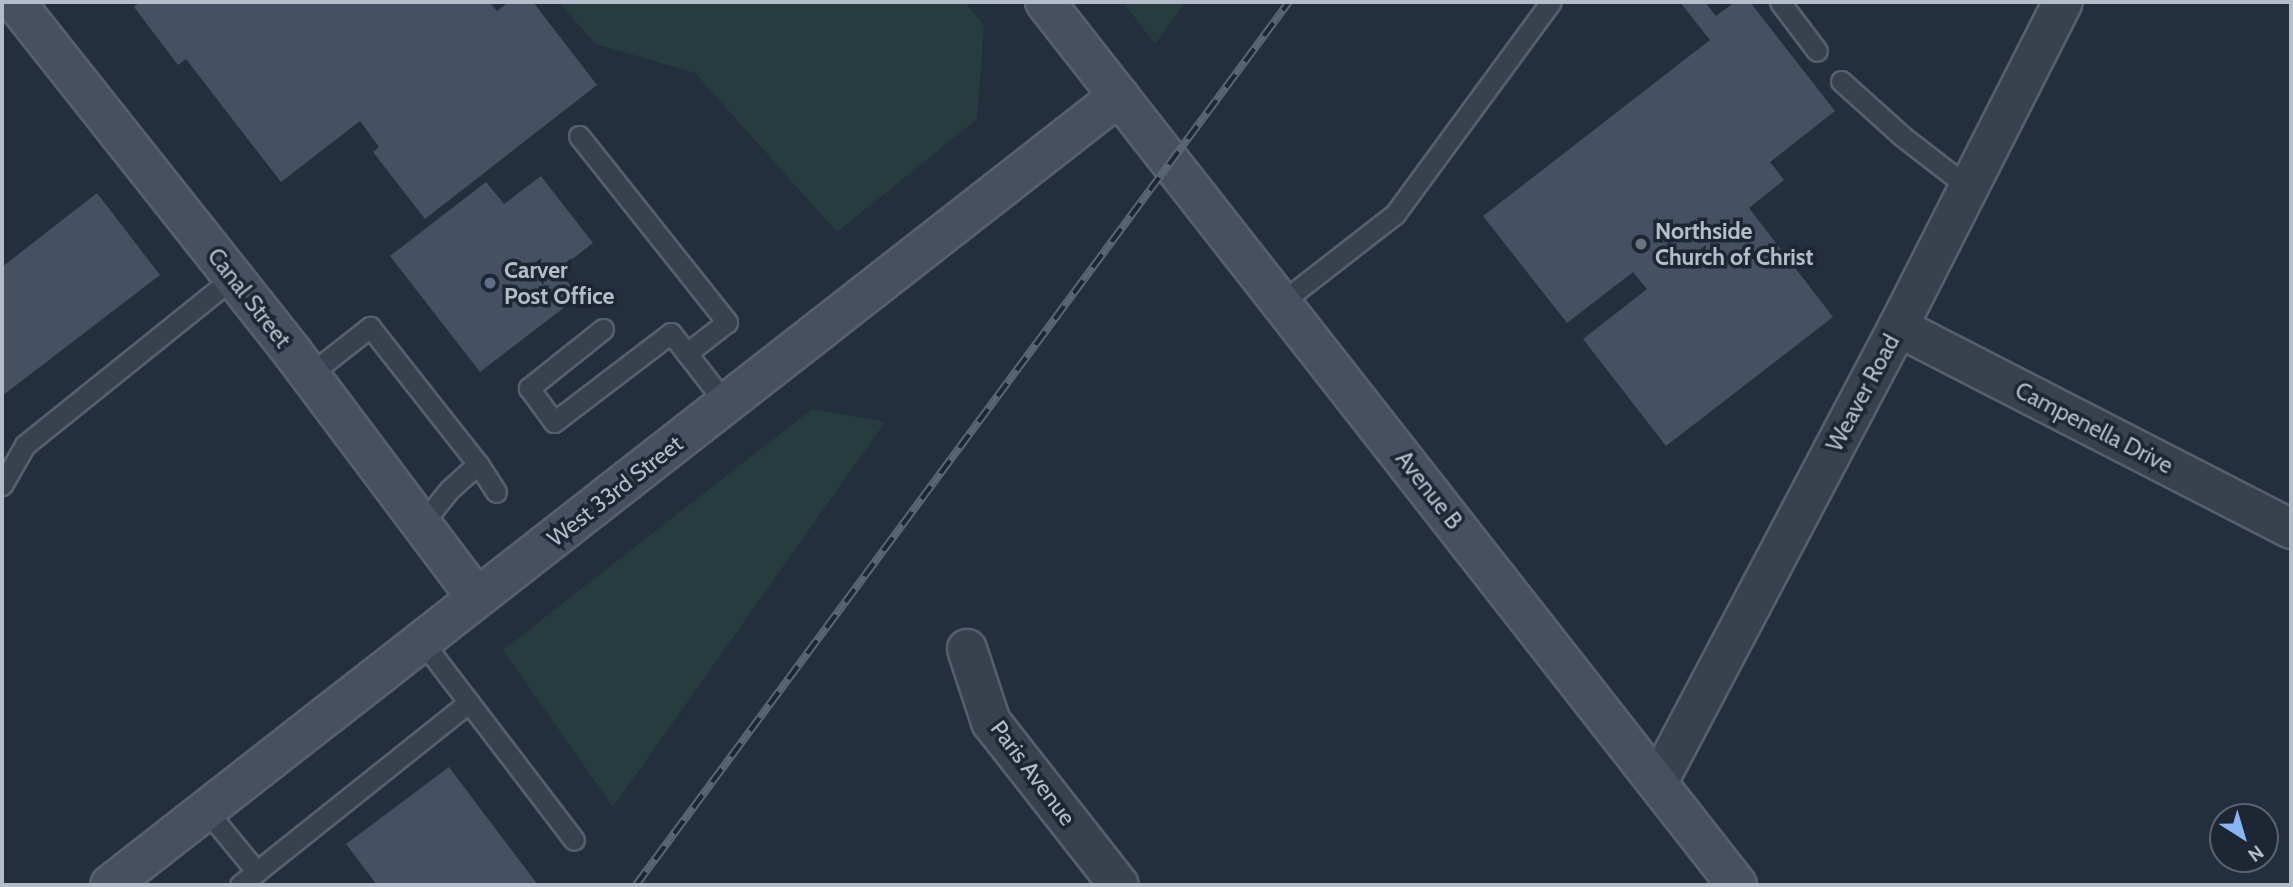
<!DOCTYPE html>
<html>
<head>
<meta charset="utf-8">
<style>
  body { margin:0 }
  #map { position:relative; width:2293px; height:887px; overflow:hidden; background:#242f3e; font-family:Cabin,sans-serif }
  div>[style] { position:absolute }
  .green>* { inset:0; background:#263c3f }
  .building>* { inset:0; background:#455162 }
  .roads { filter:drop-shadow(2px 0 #565f6c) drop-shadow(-2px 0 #565f6c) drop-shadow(0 2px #565f6c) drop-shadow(0 -2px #565f6c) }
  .lane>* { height:19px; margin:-9.5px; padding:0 9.5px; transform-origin:9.5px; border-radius:9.5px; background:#38414e }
  .street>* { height:38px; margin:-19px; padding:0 19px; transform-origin:19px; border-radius:19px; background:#38414e }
  .secondary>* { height:38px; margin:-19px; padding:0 19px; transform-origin:19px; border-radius:19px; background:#465061 }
  .rail>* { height:8px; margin-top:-4px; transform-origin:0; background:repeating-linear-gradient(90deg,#1d2633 0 16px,#5a6575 0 32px); box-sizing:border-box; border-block:2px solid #5a6575 }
  .dots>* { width:19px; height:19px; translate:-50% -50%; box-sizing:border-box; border:4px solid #1d2633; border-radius:50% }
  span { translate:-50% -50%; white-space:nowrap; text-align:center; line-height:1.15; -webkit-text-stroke:7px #1d2633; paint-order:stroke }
  .poi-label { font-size:23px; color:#b4bcc9; font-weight:700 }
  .left { translate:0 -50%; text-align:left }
  .street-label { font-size:23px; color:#b4bcc9 }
  .frame { position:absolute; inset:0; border:4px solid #b4bcc9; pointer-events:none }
  .north { position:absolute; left:2209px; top:803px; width:70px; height:70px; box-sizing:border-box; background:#1d2633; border:2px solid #59626f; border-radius:50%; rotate:143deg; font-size:19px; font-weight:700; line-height:28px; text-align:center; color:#b4bcc9 }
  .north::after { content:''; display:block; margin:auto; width:24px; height:32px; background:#8ab4f8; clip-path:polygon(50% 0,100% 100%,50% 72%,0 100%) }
</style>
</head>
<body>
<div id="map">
  <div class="green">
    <div style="clip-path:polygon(558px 2px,965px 2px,984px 26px,977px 119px,837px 232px,695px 73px,596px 44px)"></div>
    <div style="clip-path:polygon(1123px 2px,1186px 2px,1155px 44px)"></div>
    <div style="clip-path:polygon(812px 409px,885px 422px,613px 807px,503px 650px)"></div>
  </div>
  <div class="building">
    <div style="clip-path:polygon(140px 2px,489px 2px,497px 11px,509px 2px,533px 2px,597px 85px,425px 219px,373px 152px,379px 147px,360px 121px,281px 182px,186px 59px,178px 65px,134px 7px)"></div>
    <div style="clip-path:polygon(1680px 2px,1705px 2px,1716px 16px,1735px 2px,1750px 2px,1835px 111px,1770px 162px,1784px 180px,1749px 208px,1833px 317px,1666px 446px,1583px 339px,1647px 289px,1633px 272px,1567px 323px,1483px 216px,1710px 40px)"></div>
    <div style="clip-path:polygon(541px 176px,593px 243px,558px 270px,579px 296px,480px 372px,390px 256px,486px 182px,504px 204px)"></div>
    <div style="clip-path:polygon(97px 193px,160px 275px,2px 396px,2px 267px)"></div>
    <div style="clip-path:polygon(449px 767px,538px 885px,377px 885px,346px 844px)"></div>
  </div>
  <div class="roads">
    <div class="lane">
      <div style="left:1780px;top:2px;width:61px;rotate:52.9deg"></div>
      <div style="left:1841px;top:81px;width:82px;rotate:42deg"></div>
      <div style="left:1902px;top:136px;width:85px;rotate:37.8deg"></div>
      <div style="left:579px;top:136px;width:238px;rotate:51.5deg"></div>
      <div style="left:727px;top:322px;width:51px;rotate:142.2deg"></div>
      <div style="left:1282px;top:302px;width:143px;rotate:-37.9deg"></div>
      <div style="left:1395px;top:214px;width:263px;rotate:-53.7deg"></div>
      <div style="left:603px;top:329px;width:95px;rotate:141.4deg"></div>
      <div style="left:529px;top:388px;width:42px;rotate:53.7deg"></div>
      <div style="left:554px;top:422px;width:147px;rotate:-37.3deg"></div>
      <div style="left:671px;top:333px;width:91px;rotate:52.1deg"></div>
      <div style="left:309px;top:375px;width:78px;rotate:-38.2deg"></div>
      <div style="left:370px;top:327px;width:174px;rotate:51.8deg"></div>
      <div style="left:2px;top:485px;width:46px;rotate:-60.1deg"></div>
      <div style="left:25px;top:445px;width:267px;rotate:-38.8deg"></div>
      <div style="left:421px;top:525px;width:45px;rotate:-51.3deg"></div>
      <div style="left:449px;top:490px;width:39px;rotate:-42deg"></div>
      <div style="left:478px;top:464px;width:33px;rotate:57deg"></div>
      <div style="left:422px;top:641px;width:250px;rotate:52.6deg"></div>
      <div style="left:206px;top:810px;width:80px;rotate:50.6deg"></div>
      <div style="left:240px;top:885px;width:293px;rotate:-38.6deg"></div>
    </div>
    <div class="street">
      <div style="left:1898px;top:327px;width:442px;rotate:27.2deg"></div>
      <div style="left:967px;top:649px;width:77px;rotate:71.8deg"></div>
      <div style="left:991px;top:722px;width:207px;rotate:51.9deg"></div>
      <div style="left:1658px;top:782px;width:514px;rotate:-62.19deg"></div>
      <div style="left:1898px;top:327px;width:364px;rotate:-63.1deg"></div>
    </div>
    <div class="secondary">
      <div style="left:15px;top:2px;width:448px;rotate:51.6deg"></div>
      <div style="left:293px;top:353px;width:306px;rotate:53.1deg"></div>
      <div style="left:1045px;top:2px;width:1122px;rotate:51.91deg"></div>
      <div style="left:110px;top:885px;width:1281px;rotate:-38.02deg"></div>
    </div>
  </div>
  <div class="rail">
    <div style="left:636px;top:885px;width:1098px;rotate:-53.52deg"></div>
  </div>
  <div class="dots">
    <div style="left:1641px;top:244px;background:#6b7280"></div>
    <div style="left:490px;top:283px;background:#5c6f8a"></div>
  </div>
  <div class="poi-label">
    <span class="left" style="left:1655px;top:244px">Northside<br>Church of Christ</span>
    <span class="left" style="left:504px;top:283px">Carver<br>Post Office</span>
  </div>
  <div class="street-label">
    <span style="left:249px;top:298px;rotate:52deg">Canal Street</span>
    <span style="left:1863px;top:393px;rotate:-62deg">Weaver Road</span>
    <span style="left:2094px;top:428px;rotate:27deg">Campenella Drive</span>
    <span style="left:1429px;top:490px;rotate:52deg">Avenue B</span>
    <span style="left:615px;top:491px;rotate:-38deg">West 33rd Street</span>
    <span style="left:1033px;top:773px;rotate:53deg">Paris Avenue</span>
  </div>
  <div class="frame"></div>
  <div class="north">N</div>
</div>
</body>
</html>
